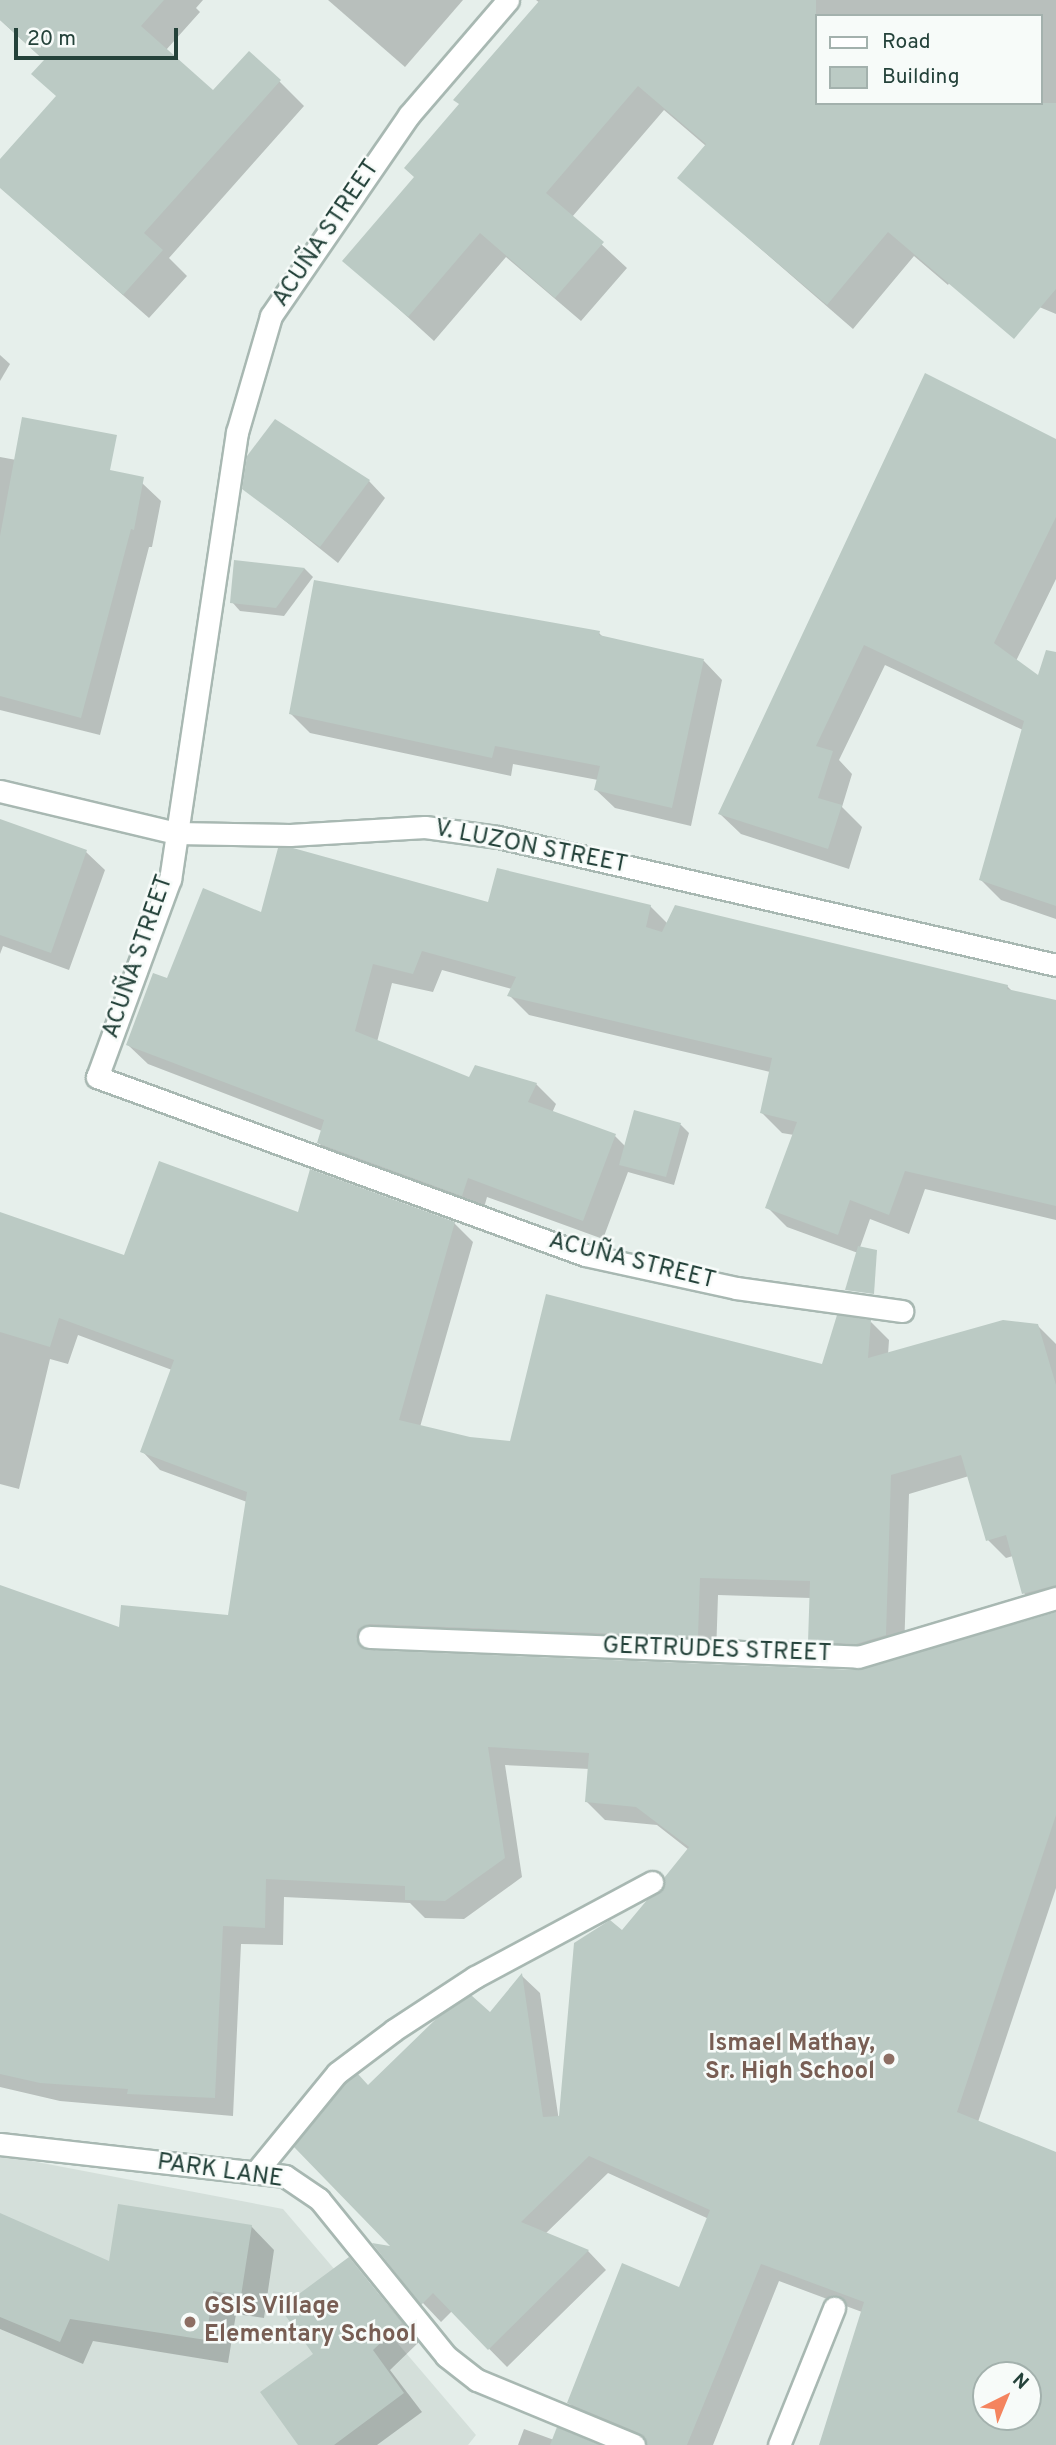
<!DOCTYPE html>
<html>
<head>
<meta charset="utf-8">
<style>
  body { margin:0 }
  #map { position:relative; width:1056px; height:2445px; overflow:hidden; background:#e6efeb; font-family:Overpass,sans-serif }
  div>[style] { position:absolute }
  .built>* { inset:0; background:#d4dfda }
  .shadow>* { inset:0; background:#0003 }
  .building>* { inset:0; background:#bbcac4 }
  .roads { filter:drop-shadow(2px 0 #a8b8b2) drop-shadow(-2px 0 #a8b8b2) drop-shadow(0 2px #a8b8b2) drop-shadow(0 -2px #a8b8b2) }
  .minor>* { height:21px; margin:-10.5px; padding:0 10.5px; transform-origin:10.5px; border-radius:10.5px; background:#fff }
  .dots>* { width:19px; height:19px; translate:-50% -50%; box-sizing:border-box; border:4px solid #f7fbf9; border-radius:50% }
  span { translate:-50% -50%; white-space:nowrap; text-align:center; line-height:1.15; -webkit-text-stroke:5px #f7fbf9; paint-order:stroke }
  .street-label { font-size:24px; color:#24423a }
  .education-label { font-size:24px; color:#785e54; font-weight:700 }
  .right { translate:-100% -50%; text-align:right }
  .left { translate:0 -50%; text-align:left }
  .legend { position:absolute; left:815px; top:14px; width:228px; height:91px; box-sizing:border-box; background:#f7fbf9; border:2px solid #a3b1ad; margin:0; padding:9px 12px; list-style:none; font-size:21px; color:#24423a }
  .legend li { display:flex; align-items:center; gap:14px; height:35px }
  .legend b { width:35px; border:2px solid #a3b1ad }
  .north { position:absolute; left:972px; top:2361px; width:70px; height:70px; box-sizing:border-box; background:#f7fbf9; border:2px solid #a3b1ad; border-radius:50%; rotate:43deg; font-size:19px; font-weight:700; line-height:28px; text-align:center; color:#24423a }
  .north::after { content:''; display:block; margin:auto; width:24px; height:32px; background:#f4845f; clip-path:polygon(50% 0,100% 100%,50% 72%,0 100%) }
  .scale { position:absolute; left:14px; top:28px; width:164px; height:32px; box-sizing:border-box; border:4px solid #24423a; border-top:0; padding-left:9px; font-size:21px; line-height:24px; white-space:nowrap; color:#24423a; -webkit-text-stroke:5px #f7fbf9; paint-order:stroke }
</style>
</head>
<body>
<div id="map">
  <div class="built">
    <div style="clip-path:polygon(0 2155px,283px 2209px,476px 2435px,468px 2445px,0 2445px)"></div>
  </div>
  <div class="shadow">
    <div style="clip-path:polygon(0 0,203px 0,196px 8px,200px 12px,166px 50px,213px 93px,279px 81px,304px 106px,169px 258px,187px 276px,149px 318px,0 187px,0 161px,57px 97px,45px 61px,0 20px)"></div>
    <div style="clip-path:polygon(328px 0,463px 0,405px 67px)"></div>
    <div style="clip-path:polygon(evenodd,536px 0,1056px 0,1056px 314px,955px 272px,948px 285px,914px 256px,853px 329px,679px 178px,706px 146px,664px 110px,572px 217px,627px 268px,581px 321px,506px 257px,434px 341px,345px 260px,416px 178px,461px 104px,540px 3px,536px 0,816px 16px,1040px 16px,1040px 103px,816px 103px,816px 16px)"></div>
    <div style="clip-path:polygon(0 355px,10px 364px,0 381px)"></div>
    <div style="clip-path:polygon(926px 376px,1056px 441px,1056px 579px,1016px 661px,1056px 690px,1056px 919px,1001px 900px,981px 880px,1023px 730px,885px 665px,839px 760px,852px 774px,842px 807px,862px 827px,849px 869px,741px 834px,720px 814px)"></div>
    <div style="clip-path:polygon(0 457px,142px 483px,161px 501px,152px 547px,149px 547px,100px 735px,0 710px)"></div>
    <div style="clip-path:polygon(369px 481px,385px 498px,338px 563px,244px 488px)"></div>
    <div style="clip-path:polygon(235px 561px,305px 569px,313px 577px,284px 616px,240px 611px,232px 602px)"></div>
    <div style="clip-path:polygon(599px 633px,604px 638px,704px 661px,722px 680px,691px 826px,615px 808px,596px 790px,598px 780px,513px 764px,511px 776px,310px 733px,291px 714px)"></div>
    <div style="clip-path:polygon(0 820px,86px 852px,105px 870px,69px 970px,3px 946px,0 954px)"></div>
    <div style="clip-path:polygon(490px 905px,650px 906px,668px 924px,1007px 986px,1023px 1002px,1056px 1000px,1056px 1220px,925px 1189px,909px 1234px,870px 1219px,858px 1253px,787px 1227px,767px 1207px,794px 1135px,782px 1133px,762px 1113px,770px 1072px,529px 1015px,509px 995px,512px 989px,442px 970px,433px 992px,392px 983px,377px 1042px,470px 1079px,476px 1067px,536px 1084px,556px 1104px,552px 1113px,615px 1136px,626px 1147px,635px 1112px,681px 1125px,689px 1133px,674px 1185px,628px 1172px,603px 1239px,487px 1197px,482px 1215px,339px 1163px,319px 1143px,322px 1131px,148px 1064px,128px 1045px,168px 980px,262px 915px)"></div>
    <div style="clip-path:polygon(evenodd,0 1214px,125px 1257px,299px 1215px,454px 1223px,473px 1242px,420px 1427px,470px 1439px,511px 1443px,823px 1366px,871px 1322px,889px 1340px,888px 1355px,1037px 1325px,1056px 1344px,1056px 1609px,1043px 1612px,1024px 1593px,1013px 1556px,1006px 1558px,988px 1540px,969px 1476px,909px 1494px,904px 1653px,828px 1660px,810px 1641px,811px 1598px,718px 1595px,716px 1655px,376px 1648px,375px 1652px,858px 1672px,1056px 1614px,1056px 1888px,978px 2122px,1056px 2153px,1056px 2445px,820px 2445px,862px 2312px,779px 2281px,713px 2445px,645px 2445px,587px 2421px,569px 2403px,680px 2289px,709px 2219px,608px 2173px,545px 2234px,588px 2251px,606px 2270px,507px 2367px,452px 2311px,441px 2322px,423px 2303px,395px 2249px,368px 2087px,490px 2015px,522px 1976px,540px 1993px,559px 2121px,622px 1933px,664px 1890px,689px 1850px,657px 1825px,605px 1820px,587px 1802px,590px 1769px,505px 1765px,522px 1877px,464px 1919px,425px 1918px,410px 1903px,284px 1897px,283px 1945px,241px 1944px,233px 2116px,60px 2101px,0 2087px,0 1587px,121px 1629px,229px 1617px,247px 1502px,160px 1470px,142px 1451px,172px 1370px,78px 1335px,68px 1364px,50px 1359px,19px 1489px,0 1484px,0 1214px,986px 2375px,1028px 2375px,1028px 2417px,986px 2417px,986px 2375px)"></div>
    <div style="clip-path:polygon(0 2215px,110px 2263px,251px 2226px,274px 2250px,264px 2318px,236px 2314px,228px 2363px,93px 2341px,83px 2364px,0 2329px)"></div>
    <div style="clip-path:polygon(349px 2259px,419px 2342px,390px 2370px,422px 2412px,377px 2445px,300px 2445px,315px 2354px)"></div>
    <div style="clip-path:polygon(524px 2429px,554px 2440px,595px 2445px,518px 2445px)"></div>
  </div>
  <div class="building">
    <div style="clip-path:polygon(0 0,164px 0,141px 26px,213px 90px,249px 51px,281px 80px,144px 233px,163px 250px,123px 295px,0 188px,0 159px,56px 96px,31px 74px,44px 60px,0 20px)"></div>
    <div style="clip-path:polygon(540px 0,816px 0,816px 103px,1056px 103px,1056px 289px,1014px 339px,888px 232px,827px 305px,677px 178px,706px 144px,638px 86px,546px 193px,604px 242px,555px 298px,480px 233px,408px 317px,342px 261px,414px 177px,404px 168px,459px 104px,453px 100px)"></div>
    <div style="clip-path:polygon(925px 373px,1056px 439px,1056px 517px,994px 643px,1038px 675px,1046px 650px,1056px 652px,1056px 906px,979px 880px,1024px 721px,864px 645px,816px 746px,833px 751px,818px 798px,842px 805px,828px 849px,718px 814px)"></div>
    <div style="clip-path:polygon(22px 417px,117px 435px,110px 470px,144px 477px,134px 530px,131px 529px,81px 718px,0 696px,0 536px)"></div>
    <div style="clip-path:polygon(275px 419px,370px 480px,320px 547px,242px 489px,247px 456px)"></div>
    <div style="clip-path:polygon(234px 560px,305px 568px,276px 608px,230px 603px)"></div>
    <div style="clip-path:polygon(314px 580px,600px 631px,599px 635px,704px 659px,672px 808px,594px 790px,600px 766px,495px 746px,492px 758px,289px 714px)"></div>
    <div style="clip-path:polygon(0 819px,87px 850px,51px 953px,0 935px)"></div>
    <div style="clip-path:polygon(278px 848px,293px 848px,488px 902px,497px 868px,651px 905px,646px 927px,662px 932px,675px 905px,1008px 985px,1007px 989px,1056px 1000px,1056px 1206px,905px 1171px,889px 1215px,850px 1200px,838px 1235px,765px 1208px,797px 1122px,760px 1113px,772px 1058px,507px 996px,516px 977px,422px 951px,413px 974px,373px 964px,355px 1031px,469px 1077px,475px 1065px,537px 1083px,528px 1102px,616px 1134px,583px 1221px,468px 1178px,462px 1196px,317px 1143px,324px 1120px,126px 1045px,153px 973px,167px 978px,203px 888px,261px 912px)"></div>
    <div style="clip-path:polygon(634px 1110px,681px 1123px,666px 1177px,619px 1165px)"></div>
    <div style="clip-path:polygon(evenodd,159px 1161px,298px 1212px,310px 1169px,455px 1222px,399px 1420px,470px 1437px,510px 1441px,546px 1294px,822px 1364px,837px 1315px,871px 1320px,868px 1358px,1003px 1320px,1038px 1324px,1056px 1385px,1056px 1585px,1022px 1594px,1006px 1535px,986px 1541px,961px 1455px,891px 1475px,886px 1635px,856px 1644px,808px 1642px,810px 1581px,700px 1578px,698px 1637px,370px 1624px,358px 1629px,356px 1637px,368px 1650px,857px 1670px,1056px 1612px,1056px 1815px,957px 2112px,1056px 2152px,1056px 2445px,819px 2445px,864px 2302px,761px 2264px,687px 2445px,647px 2445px,639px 2433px,567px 2403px,622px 2263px,679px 2287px,710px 2210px,589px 2156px,521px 2222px,589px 2250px,488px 2350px,433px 2293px,421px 2305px,372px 2243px,390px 2246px,294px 2147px,346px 2083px,358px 2074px,368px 2085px,438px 2017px,471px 1995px,490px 2012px,522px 1973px,543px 2117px,559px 2116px,574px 1943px,610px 1920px,622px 1930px,647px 1900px,663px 1889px,664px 1878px,689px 1847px,636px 1807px,585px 1802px,589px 1753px,488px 1747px,505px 1858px,445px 1901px,405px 1900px,405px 1886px,266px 1879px,265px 1928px,223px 1926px,215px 2098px,127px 2094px,128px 2089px,40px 2083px,0 2074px,0 1585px,119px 1627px,121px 1605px,228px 1615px,247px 1492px,140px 1452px,174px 1360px,59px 1318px,50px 1347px,0 1332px,0 1212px,124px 1255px,159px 1161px,986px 2375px,1028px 2375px,1028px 2417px,986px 2417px,986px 2375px)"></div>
    <div style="clip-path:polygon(858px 1246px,877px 1250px,874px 1294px,845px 1290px)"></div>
    <div style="clip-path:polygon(118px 2204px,252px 2225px,241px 2296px,213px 2291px,206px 2340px,70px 2319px,60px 2342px,0 2317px,0 2213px,109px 2261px)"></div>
    <div style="clip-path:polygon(349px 2257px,402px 2323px,373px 2350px,404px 2393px,334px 2445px,298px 2445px,260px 2392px,313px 2354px,280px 2308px)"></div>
    <div style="clip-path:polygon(557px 2427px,600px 2445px,550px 2445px)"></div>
  </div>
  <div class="roads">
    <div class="minor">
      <div style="left:508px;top:0;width:152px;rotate:130.7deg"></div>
      <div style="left:409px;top:115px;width:244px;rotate:124.5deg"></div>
      <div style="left:271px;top:316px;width:121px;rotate:106.3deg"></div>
      <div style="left:237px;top:432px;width:452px;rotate:98.5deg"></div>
      <div style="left:170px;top:879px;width:211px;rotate:110.2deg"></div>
      <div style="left:97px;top:1077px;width:519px;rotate:20.04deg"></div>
      <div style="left:585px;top:1255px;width:155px;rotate:12.3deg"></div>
      <div style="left:736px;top:1288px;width:168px;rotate:7.9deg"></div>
      <div style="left:0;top:791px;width:181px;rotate:13.4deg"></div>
      <div style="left:176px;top:833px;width:114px;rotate:1deg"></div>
      <div style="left:290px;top:835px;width:135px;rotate:-3.4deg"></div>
      <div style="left:425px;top:827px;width:74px;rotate:7.8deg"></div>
      <div style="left:498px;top:837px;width:572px;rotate:12.92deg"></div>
      <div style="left:369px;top:1637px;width:489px;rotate:2.3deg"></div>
      <div style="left:858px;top:1657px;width:207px;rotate:-16.6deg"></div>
      <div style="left:0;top:2144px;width:287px;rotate:6.4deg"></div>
      <div style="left:285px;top:2176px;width:41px;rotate:34.1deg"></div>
      <div style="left:319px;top:2199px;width:202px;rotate:51deg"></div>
      <div style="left:446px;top:2356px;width:39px;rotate:38deg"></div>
      <div style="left:477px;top:2380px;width:170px;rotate:22.5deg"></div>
      <div style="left:256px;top:2172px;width:128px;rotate:-50.7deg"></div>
      <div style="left:337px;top:2073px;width:71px;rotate:-37deg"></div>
      <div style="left:394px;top:2030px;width:97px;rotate:-33.2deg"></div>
      <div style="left:475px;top:1977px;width:201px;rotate:-28.2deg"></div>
      <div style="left:779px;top:2445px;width:148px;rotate:-68.1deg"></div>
    </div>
  </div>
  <div class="dots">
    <div style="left:889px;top:2059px;background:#8d6e63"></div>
    <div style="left:190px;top:2322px;background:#8d6e63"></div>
  </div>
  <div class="street-label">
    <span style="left:327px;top:234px;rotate:-56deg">ACUÑA STREET</span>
    <span style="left:531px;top:848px;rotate:11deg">V. LUZON STREET</span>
    <span style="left:139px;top:957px;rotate:-71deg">ACUÑA STREET</span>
    <span style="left:632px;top:1262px;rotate:14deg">ACUÑA STREET</span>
    <span style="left:717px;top:1651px;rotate:2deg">GERTRUDES STREET</span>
    <span style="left:220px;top:2172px;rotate:8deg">PARK LANE</span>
  </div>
  <div class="education-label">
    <span class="right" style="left:875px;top:2059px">Ismael Mathay,<br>Sr. High School</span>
    <span class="left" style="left:204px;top:2322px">GSIS Village<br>Elementary School</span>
  </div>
  <ul class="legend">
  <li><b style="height:9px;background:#fff"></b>Road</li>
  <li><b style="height:19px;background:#bbcac4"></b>Building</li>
  </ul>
  <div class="north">N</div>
  <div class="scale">20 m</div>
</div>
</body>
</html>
